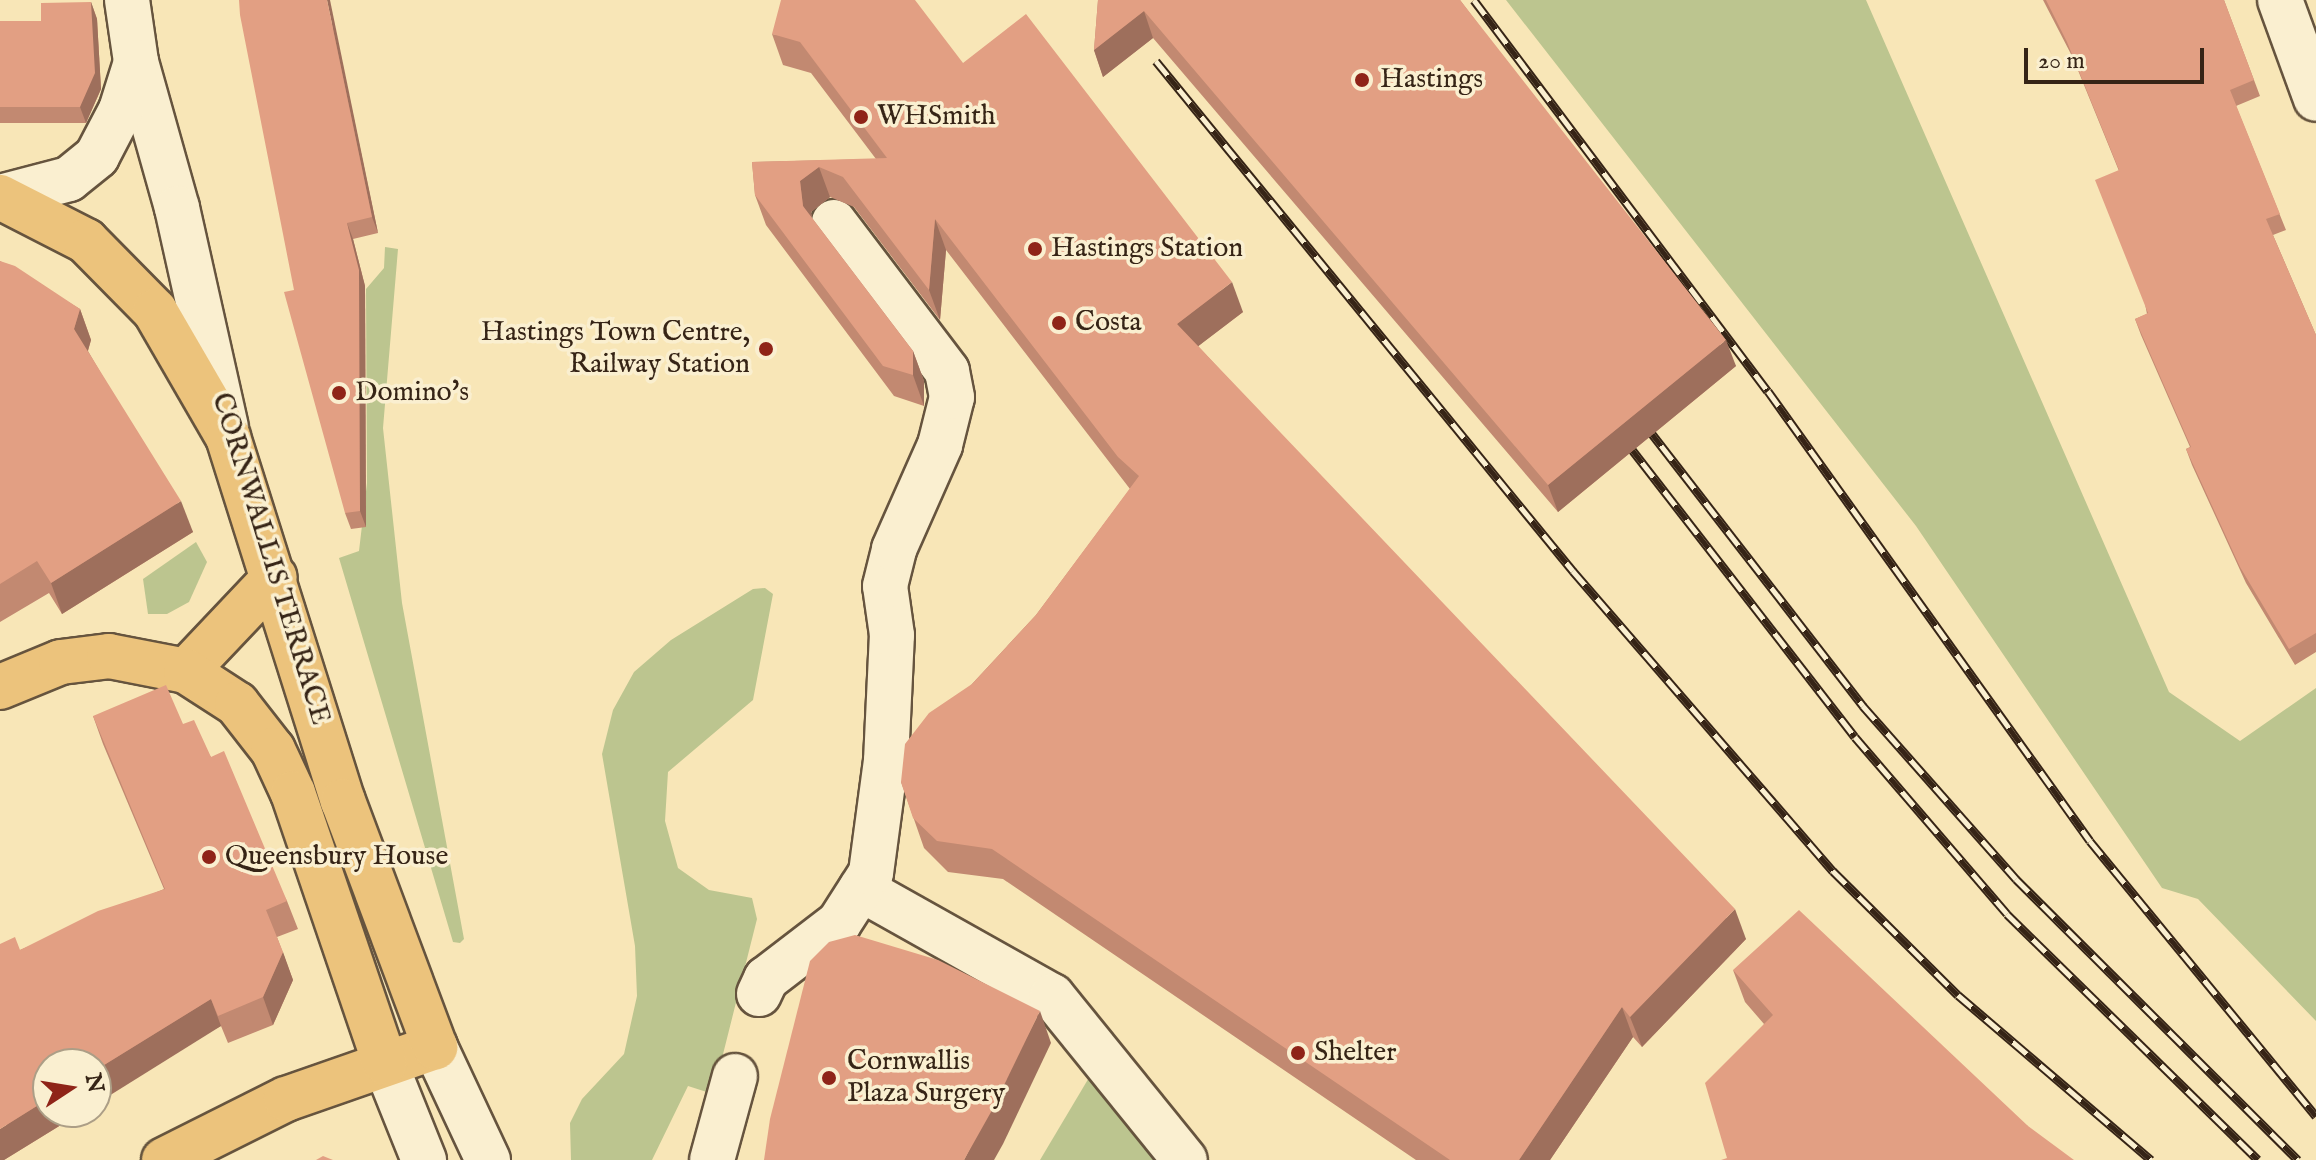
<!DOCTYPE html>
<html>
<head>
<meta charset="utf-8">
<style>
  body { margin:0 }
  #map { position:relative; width:2316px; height:1160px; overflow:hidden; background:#f8e6b7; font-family:"IM FELL English",serif }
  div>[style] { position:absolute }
  .green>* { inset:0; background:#bcc58f }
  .roads { filter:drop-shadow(2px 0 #66543e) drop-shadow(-2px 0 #66543e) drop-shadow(0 2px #66543e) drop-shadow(0 -2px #66543e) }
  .pedestrian>* { height:44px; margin:-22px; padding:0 22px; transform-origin:22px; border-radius:22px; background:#faefd0 }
  .minor>* { height:44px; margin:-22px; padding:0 22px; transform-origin:22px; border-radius:22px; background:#faefd0 }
  .tertiary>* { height:44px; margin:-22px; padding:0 22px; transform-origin:22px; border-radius:22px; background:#faefd0 }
  .primary>* { height:44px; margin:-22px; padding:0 22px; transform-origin:22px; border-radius:22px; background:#ecc37c }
  .trunk>* { height:44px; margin:-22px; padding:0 22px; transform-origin:22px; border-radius:22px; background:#ecc37c }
  .rail>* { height:9px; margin-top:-4.5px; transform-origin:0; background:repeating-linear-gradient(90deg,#faefd0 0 18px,#362416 0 36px); box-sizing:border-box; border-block:2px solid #362416 }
  .wall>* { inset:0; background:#c28971 }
  .shaded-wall>* { inset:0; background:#9e6f5c }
  .building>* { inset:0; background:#e29f83 }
  .dots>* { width:22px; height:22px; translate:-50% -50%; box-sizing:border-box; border:4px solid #faefd0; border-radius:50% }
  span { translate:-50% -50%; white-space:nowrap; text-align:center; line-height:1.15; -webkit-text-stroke:7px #faefd0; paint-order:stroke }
  .poi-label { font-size:28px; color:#362416 }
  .left { translate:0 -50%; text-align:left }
  .right { translate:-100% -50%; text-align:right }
  .street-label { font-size:28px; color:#362416 }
  .north { position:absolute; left:32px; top:1048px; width:80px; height:80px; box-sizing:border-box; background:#faefd0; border:2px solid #ac9e86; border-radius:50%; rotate:78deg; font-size:22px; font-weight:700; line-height:32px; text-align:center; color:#362416 }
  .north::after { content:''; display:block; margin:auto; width:28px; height:36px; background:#8f2418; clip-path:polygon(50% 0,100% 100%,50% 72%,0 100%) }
  .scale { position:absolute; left:2024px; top:48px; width:180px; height:36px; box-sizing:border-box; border:4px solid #362416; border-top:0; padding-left:10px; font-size:24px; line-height:28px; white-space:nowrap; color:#362416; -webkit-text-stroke:6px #faefd0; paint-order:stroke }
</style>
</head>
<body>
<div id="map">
  <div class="green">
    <div style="clip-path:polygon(1506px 0,1866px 0,2169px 692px,2240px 741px,2316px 688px,2316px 1021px,2198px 899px,2162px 888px,1916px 526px)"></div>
    <div style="clip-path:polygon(385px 247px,398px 249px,383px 428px,402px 603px,464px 939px,460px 943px,453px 942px,339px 558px,359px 551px,367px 483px,366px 289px,384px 268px)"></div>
    <div style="clip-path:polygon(196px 542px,207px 562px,189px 602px,167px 614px,148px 614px,143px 579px)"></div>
    <div style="clip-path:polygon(765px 588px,773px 594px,753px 700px,668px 772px,665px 821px,678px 868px,709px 890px,752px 898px,757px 919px,713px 1094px,688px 1086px,652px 1160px,571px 1160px,570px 1123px,582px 1099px,624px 1054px,637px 996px,635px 946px,602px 754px,613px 710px,634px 672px,671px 640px,753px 589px)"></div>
    <div style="clip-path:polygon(1090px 1076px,1132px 1120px,1157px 1160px,1040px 1160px)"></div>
  </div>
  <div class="roads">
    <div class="pedestrian">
      <div style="left:861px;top:889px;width:219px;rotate:29.3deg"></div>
      <div style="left:1052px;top:996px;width:211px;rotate:51deg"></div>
      <div style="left:759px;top:994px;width:17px;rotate:-65deg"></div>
      <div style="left:766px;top:979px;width:92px;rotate:-37.5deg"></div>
      <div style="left:839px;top:923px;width:59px;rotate:-57.4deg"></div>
      <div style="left:871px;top:873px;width:113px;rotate:-82.4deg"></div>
      <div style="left:886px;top:761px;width:126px;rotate:-87.3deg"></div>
      <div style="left:892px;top:635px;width:49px;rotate:-98.1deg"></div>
      <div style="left:885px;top:586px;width:38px;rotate:-76deg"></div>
      <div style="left:894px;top:549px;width:114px;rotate:-66.1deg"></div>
      <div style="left:940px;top:445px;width:49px;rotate:-76deg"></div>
      <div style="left:952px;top:397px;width:26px;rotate:-101deg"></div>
      <div style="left:947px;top:371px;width:187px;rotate:-127.2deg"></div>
      <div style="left:712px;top:1160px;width:87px;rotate:-74.7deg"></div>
    </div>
    <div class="minor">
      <div style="left:385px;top:1063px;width:105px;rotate:68.1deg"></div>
    </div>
    <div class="tertiary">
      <div style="left:127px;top:0;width:63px;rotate:81.7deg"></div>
      <div style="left:136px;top:62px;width:152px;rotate:74.3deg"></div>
      <div style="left:177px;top:208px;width:224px;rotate:77.4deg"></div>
      <div style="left:2280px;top:0;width:105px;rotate:70deg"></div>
      <div style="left:0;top:197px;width:71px;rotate:-14.6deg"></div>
      <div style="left:69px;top:179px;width:36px;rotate:-39deg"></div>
      <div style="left:97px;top:156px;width:52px;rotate:-62.4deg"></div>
      <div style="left:121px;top:110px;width:50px;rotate:-72.6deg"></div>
      <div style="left:435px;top:1047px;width:125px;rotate:64.9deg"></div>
    </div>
    <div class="primary">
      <div style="left:164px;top:1160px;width:136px;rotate:-26.6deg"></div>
      <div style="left:286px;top:1099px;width:158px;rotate:-19.2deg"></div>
    </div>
    <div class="trunk">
      <div style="left:0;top:197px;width:97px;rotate:27.1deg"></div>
      <div style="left:86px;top:241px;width:98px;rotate:45.4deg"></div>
      <div style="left:155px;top:311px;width:146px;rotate:59.9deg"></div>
      <div style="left:228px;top:437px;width:382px;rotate:72.5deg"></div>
      <div style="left:343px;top:801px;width:263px;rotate:69.5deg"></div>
      <div style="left:186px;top:671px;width:129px;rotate:-46.6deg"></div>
      <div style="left:0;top:687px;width:66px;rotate:-22.3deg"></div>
      <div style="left:61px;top:662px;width:48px;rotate:-7.1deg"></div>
      <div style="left:109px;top:656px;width:78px;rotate:11deg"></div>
      <div style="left:186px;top:671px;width:61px;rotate:32.9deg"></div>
      <div style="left:237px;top:704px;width:58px;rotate:52deg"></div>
      <div style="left:273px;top:750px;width:47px;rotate:65.1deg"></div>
      <div style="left:293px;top:793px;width:285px;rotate:71.2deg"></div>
    </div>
  </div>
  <div class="rail">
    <div style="left:1474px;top:0;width:489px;rotate:53.1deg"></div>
    <div style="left:1768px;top:391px;width:553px;rotate:54.41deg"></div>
    <div style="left:2090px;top:841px;width:356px;rotate:50.6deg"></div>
    <div style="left:1156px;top:61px;width:659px;rotate:50.73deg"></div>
    <div style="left:1573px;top:571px;width:397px;rotate:49.1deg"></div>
    <div style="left:1833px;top:871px;width:176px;rotate:44.8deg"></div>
    <div style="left:1958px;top:995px;width:254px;rotate:40.5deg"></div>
    <div style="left:1639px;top:417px;width:366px;rotate:52.2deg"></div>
    <div style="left:1863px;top:706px;width:231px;rotate:48.5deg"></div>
    <div style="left:2016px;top:879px;width:398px;rotate:44.9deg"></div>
    <div style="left:1620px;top:434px;width:383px;rotate:52.2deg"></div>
    <div style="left:1855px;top:737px;width:233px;rotate:49.3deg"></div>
    <div style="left:2007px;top:914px;width:351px;rotate:44.4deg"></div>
  </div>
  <div class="wall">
    <div style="clip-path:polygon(1098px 0,1460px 0,1736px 366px,1558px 512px,1153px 38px,1103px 77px,1094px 50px)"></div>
    <div style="clip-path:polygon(2043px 0,2224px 0,2260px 96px,2236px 106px,2286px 230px,2273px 235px,2316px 335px,2316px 652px,2295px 665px,2246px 583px,2192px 465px,2186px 449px,2190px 447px,2141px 335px,2135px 319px,2147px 314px,2119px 171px,2073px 58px)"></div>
    <div style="clip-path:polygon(91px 2px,97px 19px,101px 89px,86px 123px,0 123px,0 21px,41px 21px)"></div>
    <div style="clip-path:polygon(332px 15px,378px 233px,353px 239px,365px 286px,366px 527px,351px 529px,345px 513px)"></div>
    <div style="clip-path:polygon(772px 34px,963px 63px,1243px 312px,1198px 346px,1746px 939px,1642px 1047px,1633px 1037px,1550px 1160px,1416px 1160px,1003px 879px,948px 872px,924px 848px,901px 782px,972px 684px,1036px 615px,1130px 489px,946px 250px,940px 320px,854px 207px,830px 197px,811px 212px,812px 218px,913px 351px,924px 381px,924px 406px,894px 396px,766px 225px,755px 195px,752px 162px,876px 159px,811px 73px,783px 65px)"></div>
    <div style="clip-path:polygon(0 261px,80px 309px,91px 340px,88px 351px,193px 532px,62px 614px,49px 593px,0 622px)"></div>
    <div style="clip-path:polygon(93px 716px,183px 724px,211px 757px,287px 901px,298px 929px,277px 937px,293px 980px,273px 1025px,228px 1043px,221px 1026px,48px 1112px,82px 1112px,4px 1160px,20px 950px,164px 889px,103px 744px)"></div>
    <div style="clip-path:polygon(1733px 970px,2028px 1126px,1727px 1158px,1764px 1024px,1745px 1002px)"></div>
  </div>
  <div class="shaded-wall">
    <div style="clip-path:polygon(327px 0,330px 0,378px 233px,372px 217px)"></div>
    <div style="clip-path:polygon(91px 2px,97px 19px,101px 89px,86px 123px,80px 107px)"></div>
    <div style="clip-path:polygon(1144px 11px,1153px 38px,1103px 77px,1094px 50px)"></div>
    <div style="clip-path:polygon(819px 167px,830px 197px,811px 212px,814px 236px,803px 206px,800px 181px)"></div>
    <div style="clip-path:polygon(935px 219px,946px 250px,940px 320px,929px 290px)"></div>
    <div style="clip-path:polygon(347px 223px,353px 239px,365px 286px,366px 527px,360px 511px)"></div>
    <div style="clip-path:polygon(1232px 282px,1243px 312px,1188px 354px,1177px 324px)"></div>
    <div style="clip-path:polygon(80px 309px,91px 340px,85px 360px,74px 329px)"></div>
    <div style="clip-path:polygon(1726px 340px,1736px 366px,1558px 512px,1548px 485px)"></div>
    <div style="clip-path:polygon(913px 351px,924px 381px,924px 406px,913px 375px)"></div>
    <div style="clip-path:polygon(181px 501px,193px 532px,62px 614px,51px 583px)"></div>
    <div style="clip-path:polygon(1735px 909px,1746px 939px,1642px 1047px,1630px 1017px)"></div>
    <div style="clip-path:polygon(283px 952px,293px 980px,273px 1025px,263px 997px)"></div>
    <div style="clip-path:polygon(211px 999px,221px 1026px,96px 1104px,96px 1070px)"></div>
    <div style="clip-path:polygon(1622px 1007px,1633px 1037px,1550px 1160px,1519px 1160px)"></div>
    <div style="clip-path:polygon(1040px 1011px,1051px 1043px,1003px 1144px,994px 1160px,964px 1160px)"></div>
    <div style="clip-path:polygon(48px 1099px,48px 1112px,82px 1112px,4px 1160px,0 1160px,0 1129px)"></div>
  </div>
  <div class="building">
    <div style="clip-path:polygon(239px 0,327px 0,372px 217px,347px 223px,359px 270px,360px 511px,345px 513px,284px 292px,294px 290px,240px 15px)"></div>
    <div style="clip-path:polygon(781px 0,915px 0,963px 63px,1026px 14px,1232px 282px,1177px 324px,1735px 909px,1630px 1017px,1622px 1007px,1519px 1160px,1450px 1160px,992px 849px,937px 841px,913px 818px,901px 782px,905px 744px,929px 713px,972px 684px,1036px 615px,1139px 476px,1118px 457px,935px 219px,929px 290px,843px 177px,819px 167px,800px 181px,803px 206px,913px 351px,913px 375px,883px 366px,755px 195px,752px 162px,887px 158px,800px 42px,772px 34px)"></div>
    <div style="clip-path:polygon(1098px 0,1460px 0,1726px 340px,1548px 485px,1144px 11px,1094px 50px)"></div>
    <div style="clip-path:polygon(2046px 0,2224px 0,2254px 80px,2230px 90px,2280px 214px,2266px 219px,2316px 335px,2316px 633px,2289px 649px,2240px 567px,2186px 449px,2191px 447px,2135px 319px,2148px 313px,2095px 180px,2119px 170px,2067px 42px)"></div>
    <div style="clip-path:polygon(91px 2px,95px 73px,80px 107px,0 107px,0 21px,41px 21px,41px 3px)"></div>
    <div style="clip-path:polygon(0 261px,15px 266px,80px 309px,74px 329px,181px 501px,51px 583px,37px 561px,0 584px)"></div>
    <div style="clip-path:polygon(166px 685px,183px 724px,194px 720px,211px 757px,224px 751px,287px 901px,266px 910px,283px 952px,263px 997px,218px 1016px,211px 999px,96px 1070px,96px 1064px,48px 1064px,48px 1099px,0 1129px,0 944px,15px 937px,20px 950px,98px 911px,165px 889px,93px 716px)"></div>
    <div style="clip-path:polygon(1799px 910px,2028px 1126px,2074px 1160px,1721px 1160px,1727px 1158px,1705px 1083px,1773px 1015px,1733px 970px)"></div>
    <div style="clip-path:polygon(855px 935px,938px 960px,1040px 1011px,991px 1112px,964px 1160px,764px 1160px,770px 1119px,810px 961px,829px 942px)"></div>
    <div style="clip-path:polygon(323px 1156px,333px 1160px,316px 1160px)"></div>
  </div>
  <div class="dots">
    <div style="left:1362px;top:80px;background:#8f2418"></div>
    <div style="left:861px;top:117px;background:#8f2418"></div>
    <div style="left:1035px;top:249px;background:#8f2418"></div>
    <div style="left:1059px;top:323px;background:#8f2418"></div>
    <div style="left:766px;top:349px;background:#8f2418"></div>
    <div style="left:339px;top:393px;background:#8f2418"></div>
    <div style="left:209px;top:857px;background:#8f2418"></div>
    <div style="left:1298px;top:1053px;background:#8f2418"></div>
    <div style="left:829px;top:1078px;background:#8f2418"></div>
  </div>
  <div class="poi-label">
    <span class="left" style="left:1380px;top:80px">Hastings</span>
    <span class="left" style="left:877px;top:117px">WHSmith</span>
    <span class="left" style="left:1051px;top:249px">Hastings Station</span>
    <span class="left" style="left:1075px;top:323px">Costa</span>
    <span class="right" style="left:750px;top:349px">Hastings Town Centre,<br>Railway Station</span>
    <span class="left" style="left:355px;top:393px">Domino's</span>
    <span class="left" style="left:225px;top:857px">Queensbury House</span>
    <span class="left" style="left:1314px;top:1053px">Shelter</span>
    <span class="left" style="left:847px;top:1078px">Cornwallis<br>Plaza Surgery</span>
  </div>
  <div class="street-label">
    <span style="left:270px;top:559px;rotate:73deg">CORNWALLIS TERRACE</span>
  </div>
  <div class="north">N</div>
  <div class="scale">20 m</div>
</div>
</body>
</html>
